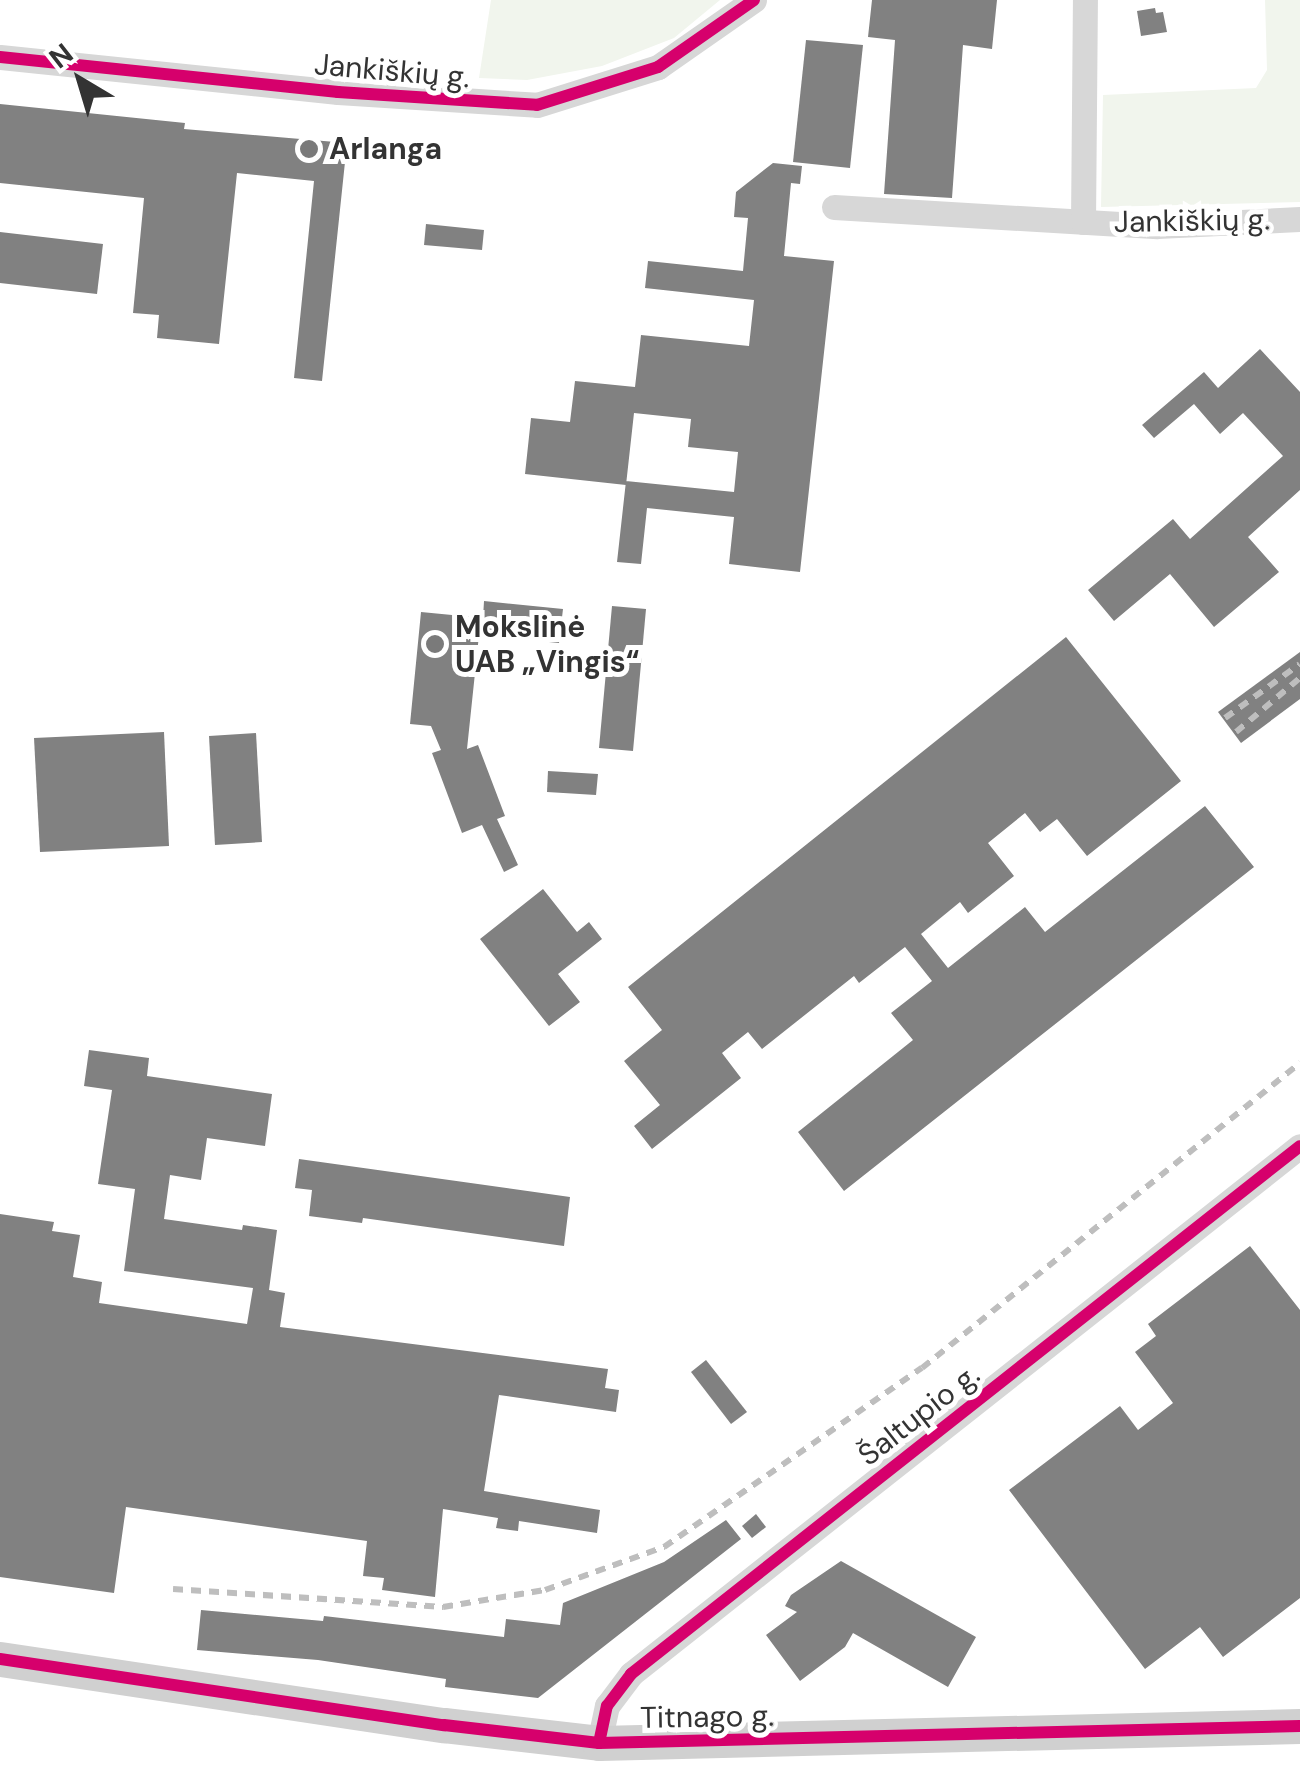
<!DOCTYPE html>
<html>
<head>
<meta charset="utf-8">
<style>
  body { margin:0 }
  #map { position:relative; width:1300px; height:1777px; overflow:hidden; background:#fff; font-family:"DM Sans",sans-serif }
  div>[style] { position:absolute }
  .green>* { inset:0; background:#f1f5ed }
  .building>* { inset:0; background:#818181 }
  .street>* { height:25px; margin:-12.5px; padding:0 12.5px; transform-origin:12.5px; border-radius:12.5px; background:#d7d7d7 }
  .secondary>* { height:35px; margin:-17.5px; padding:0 17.5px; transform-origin:17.5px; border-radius:17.5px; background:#d0d0d0 }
  .rail>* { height:6px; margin-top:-3px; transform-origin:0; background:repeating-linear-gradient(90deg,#bebebe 0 10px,transparent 0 18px) }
  .cycleway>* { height:12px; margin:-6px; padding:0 6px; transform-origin:6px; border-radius:6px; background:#d6006c }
  .dots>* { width:28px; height:28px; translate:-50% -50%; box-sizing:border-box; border:5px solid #fff; border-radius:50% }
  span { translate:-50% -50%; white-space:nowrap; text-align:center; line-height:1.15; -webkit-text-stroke:10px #fff; paint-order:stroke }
  .street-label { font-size:30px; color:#333 }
  .poi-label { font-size:30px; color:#333; font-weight:700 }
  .left { translate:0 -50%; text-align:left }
  .north { position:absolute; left:30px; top:30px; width:100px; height:100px; -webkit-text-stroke:8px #fff; paint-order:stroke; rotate:322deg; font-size:28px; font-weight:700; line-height:40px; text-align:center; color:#333 }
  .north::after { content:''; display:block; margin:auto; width:35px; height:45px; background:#333; clip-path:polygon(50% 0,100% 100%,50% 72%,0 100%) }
</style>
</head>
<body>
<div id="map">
  <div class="green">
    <div style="clip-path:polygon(491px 0,720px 0,674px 38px,602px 66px,527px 80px,479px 78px)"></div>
    <div style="clip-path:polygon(1265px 0,1300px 0,1300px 202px,1101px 207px,1103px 95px,1256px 88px,1267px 70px)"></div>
  </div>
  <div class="building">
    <div style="clip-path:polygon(872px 0,997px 0,992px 49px,963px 45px,952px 198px,884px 194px,895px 40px,868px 37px)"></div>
    <div style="clip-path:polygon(1155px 8px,1156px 13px,1163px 12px,1167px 32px,1141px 36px,1137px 11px)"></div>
    <div style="clip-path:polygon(806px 40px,863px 45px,850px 168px,793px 162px)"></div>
    <div style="clip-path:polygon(0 104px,185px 123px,184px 129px,347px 143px,322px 381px,294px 378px,314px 181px,237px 173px,219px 344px,157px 338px,159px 315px,133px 313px,144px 198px,0 183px)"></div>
    <div style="clip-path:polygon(773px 163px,802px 166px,800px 184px,791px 183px,784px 256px,834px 261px,800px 572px,729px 564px,734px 517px,647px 508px,641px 564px,617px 562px,626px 481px,734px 492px,738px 452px,688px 447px,691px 419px,634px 413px,626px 485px,525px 474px,531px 418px,570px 422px,575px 381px,635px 387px,641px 335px,749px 346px,754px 300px,645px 288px,648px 261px,743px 271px,748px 218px,734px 217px,736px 192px)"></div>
    <div style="clip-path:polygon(426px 224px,484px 230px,482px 250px,424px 245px)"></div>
    <div style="clip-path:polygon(0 232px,103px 244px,97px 294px,0 283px)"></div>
    <div style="clip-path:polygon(1260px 349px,1300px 392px,1300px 490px,1248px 537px,1279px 572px,1214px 627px,1170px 574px,1114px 621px,1088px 590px,1173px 519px,1190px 539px,1283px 456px,1243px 413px,1220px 434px,1194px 404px,1154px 438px,1142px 425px,1204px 372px,1218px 388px)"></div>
    <div style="clip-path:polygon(484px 601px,563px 609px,559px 643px,479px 635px,467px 749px,478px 745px,505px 816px,497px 819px,518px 865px,504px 872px,482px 825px,462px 833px,432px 753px,441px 750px,431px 726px,410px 724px,421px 612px,483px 618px)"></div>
    <div style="clip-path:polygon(612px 606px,646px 609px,633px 751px,599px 748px)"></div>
    <div style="clip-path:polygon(1066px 637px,1181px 781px,1087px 856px,1057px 819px,1040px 832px,1025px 813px,988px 843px,1014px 876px,968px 913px,960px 902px,921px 934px,948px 968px,1025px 907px,1045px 932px,1205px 806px,1254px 867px,844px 1191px,798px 1132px,913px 1040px,891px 1013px,932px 981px,905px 947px,859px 983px,854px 976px,762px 1049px,748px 1032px,722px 1053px,741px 1078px,652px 1149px,634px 1126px,660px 1105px,624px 1061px,662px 1030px,628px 987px)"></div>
    <div style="clip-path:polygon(1300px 652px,1300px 699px,1241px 743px,1218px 712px)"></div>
    <div style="clip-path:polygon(164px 732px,169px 846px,40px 852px,34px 738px)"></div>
    <div style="clip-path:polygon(256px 733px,262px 842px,215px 845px,209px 736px)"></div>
    <div style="clip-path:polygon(548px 771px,598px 774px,596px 795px,547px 792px)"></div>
    <div style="clip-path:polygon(543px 889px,577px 932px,589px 922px,602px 939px,558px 974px,580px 1002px,549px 1026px,480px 939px)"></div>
    <div style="clip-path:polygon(89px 1050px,149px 1058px,147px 1076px,272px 1094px,265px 1146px,207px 1138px,201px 1180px,170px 1175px,164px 1219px,242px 1230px,243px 1225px,277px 1230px,269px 1290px,285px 1293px,280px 1327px,608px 1369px,605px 1388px,619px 1390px,616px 1412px,499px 1395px,484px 1491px,600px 1510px,597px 1533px,519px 1521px,518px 1531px,496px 1528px,498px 1518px,443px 1509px,435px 1597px,382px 1590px,384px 1578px,363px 1576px,367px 1541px,126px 1507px,114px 1593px,0 1577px,0 1214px,54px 1222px,52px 1231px,80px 1235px,73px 1277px,102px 1282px,99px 1303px,247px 1324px,253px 1288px,124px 1271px,135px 1189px,98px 1184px,112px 1090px,84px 1086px)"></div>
    <div style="clip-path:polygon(299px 1159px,570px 1197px,564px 1246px,363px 1218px,362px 1223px,309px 1216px,312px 1190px,295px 1188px)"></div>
    <div style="clip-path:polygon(1250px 1246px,1300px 1310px,1300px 1598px,1223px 1657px,1200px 1627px,1145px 1669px,1009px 1490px,1120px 1406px,1138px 1430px,1173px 1403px,1135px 1352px,1156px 1336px,1148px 1324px)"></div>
    <div style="clip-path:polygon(706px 1360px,747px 1412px,731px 1424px,691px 1372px)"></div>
    <div style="clip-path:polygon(756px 1514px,766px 1527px,752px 1538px,742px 1526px)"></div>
    <div style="clip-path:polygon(726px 1520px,741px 1539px,538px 1698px,445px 1687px,446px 1679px,318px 1660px,197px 1650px,201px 1610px,323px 1621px,324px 1616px,504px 1637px,506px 1619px,560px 1625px,563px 1603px,664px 1562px)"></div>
    <div style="clip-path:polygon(841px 1561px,976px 1637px,948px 1687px,853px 1633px,845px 1647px,800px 1681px,766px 1635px,797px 1612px,785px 1606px,791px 1595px)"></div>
  </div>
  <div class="street">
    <div style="left:0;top:57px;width:340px;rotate:5.9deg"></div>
    <div style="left:338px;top:92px;width:199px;rotate:3.7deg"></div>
    <div style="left:537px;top:105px;width:127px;rotate:-17.4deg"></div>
    <div style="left:658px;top:67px;width:117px;rotate:-34.9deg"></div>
    <div style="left:834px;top:207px;width:324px;rotate:3.4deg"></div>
    <div style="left:1157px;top:226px;width:143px;rotate:-2.8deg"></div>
    <div style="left:1083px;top:222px;width:222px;rotate:-89.5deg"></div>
    <div style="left:599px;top:1743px;width:38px;rotate:-78deg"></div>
    <div style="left:607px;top:1706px;width:40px;rotate:-53deg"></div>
    <div style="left:631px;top:1674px;width:852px;rotate:-38.28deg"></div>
  </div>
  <div class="secondary">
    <div style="left:0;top:1659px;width:449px;rotate:8.5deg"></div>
    <div style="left:444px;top:1725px;width:156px;rotate:6.6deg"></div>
    <div style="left:599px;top:1743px;width:701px;rotate:-1.39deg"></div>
  </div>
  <div class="rail">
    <div style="left:1225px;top:718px;width:92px;rotate:-35.8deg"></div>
    <div style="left:1236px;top:732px;width:84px;rotate:-40.2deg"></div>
    <div style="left:173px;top:1589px;width:271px;rotate:3.8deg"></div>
    <div style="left:443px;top:1607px;width:103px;rotate:-9.5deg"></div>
    <div style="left:545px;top:1590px;width:127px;rotate:-19.9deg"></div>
    <div style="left:664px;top:1547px;width:314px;rotate:-34.8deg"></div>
    <div style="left:922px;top:1368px;width:486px;rotate:-38.9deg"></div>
  </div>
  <div class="cycleway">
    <div style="left:0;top:57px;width:340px;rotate:5.9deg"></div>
    <div style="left:338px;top:92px;width:199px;rotate:3.7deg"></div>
    <div style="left:537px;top:105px;width:127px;rotate:-17.4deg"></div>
    <div style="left:658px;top:67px;width:117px;rotate:-34.9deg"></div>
    <div style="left:0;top:1659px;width:449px;rotate:8.5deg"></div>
    <div style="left:444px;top:1725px;width:156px;rotate:6.6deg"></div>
    <div style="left:599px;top:1743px;width:701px;rotate:-1.39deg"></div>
    <div style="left:599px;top:1743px;width:38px;rotate:-78deg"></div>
    <div style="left:607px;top:1706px;width:40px;rotate:-53deg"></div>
    <div style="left:631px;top:1674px;width:852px;rotate:-38.28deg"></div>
  </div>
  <div class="dots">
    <div style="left:309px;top:149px;background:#7a7a7a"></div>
    <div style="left:435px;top:644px;background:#7a7a7a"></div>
  </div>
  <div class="street-label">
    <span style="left:392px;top:71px;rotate:5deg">Jankiškių g.</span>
    <span style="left:1192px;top:221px;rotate:-1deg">Jankiškių g.</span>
    <span style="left:919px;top:1415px;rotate:-38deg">Šaltupio g.</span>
    <span style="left:707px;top:1717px;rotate:-1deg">Titnago g.</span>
  </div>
  <div class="poi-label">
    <span class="left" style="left:329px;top:149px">Arlanga</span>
    <span class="left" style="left:455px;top:644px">Mokslinė<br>UAB „Vingis“</span>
  </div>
  <div class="north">N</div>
</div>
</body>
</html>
